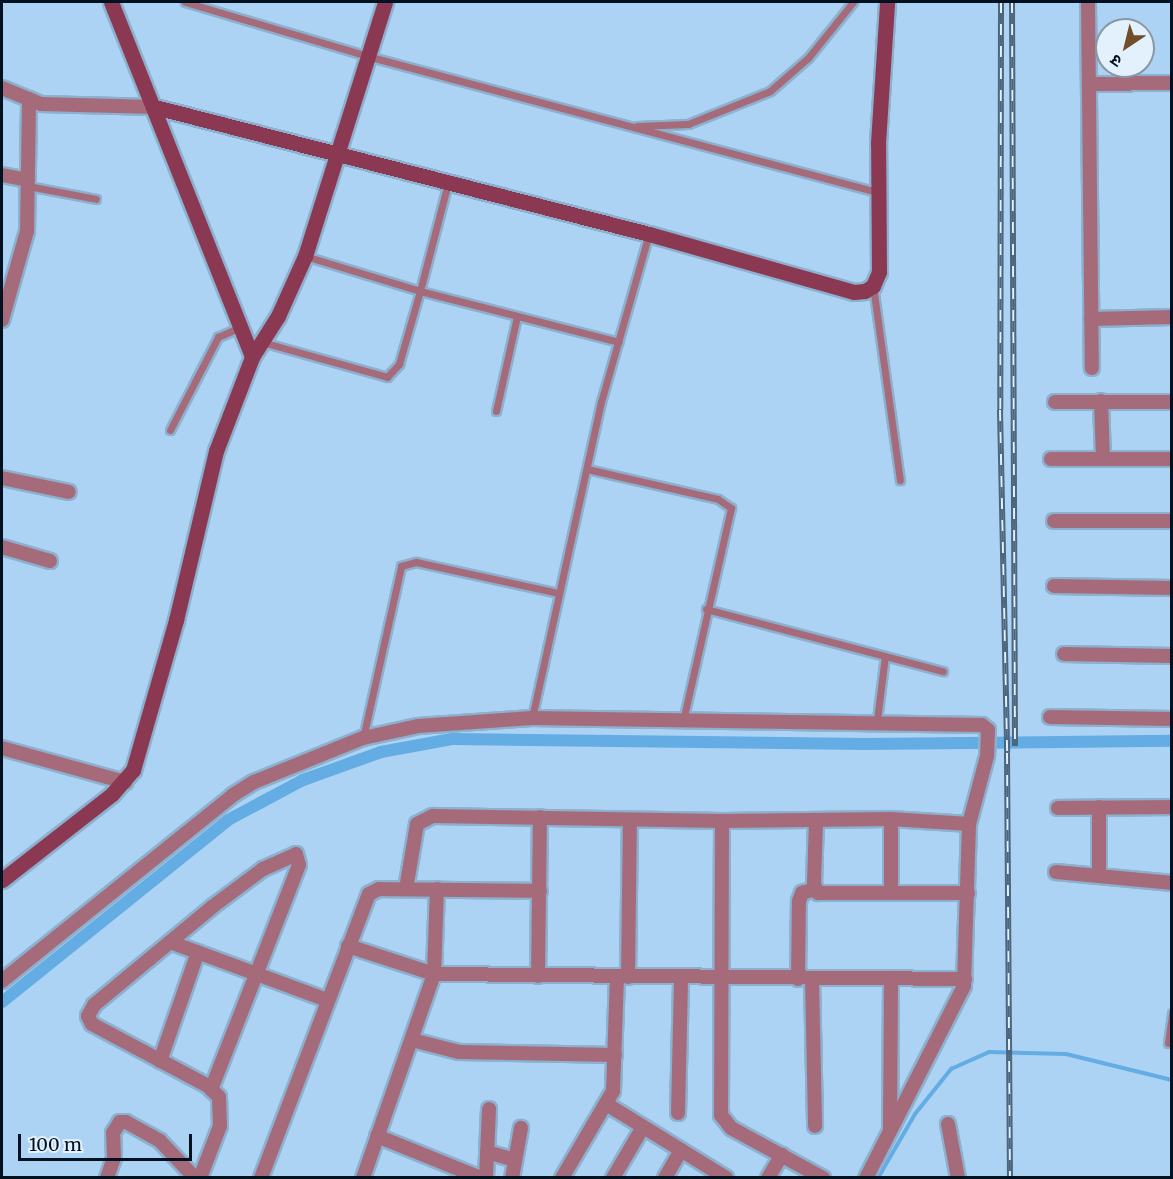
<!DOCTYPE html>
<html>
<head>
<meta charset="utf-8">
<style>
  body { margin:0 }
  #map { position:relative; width:1173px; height:1179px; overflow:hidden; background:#acd3f4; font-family:Merriweather,"Noto Sans Devanagari",serif }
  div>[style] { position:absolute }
  .stream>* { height:4px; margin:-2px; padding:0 2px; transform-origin:2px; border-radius:2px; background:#63ace4 }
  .canal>* { height:12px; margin:-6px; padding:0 6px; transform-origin:6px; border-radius:6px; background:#63ace4 }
  .roads { filter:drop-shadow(2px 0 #8db0ce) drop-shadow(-2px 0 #8db0ce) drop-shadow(0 2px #8db0ce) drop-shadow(0 -2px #8db0ce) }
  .lane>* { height:7px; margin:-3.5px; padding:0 3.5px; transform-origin:3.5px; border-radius:3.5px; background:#a56b7a }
  .street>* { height:14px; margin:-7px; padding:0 7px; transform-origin:7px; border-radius:7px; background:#a56b7a }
  .secondary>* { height:15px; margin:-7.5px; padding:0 7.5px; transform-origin:7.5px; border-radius:7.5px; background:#8b3852 }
  .rail>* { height:6px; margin-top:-3px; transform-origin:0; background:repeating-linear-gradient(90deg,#e3f1fc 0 11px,#4c667d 0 22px); box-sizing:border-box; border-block:2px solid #4c667d }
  span { translate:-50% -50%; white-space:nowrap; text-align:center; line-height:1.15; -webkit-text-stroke:4.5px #e3f1fc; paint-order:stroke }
  .frame { position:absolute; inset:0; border:3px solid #001120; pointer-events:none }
  .north { position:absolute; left:1095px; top:18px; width:60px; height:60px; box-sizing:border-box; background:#e3f1fc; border:2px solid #8897a4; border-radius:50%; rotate:215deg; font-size:16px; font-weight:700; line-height:24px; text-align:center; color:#001120 }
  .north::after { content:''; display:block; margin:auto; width:21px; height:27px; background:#724d29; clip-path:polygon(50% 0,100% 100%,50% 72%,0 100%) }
  .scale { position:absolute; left:18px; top:1134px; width:174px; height:27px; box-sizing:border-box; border:3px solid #001120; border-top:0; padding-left:8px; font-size:18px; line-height:21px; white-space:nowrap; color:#001120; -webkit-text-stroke:4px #e3f1fc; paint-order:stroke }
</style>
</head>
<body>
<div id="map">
  <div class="stream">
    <div style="left:878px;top:1178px;width:74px;rotate:-60deg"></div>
    <div style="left:915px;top:1114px;width:58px;rotate:-51.3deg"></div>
    <div style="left:951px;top:1069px;width:42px;rotate:-24.1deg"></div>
    <div style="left:989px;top:1052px;width:77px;rotate:1.5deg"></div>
    <div style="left:1066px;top:1054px;width:109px;rotate:13.8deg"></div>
  </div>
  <div class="canal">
    <div style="left:2px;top:1002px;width:290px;rotate:-38.8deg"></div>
    <div style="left:228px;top:820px;width:85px;rotate:-28.1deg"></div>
    <div style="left:303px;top:780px;width:83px;rotate:-19.7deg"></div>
    <div style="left:381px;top:752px;width:72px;rotate:-10.4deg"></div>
    <div style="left:452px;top:739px;width:414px;rotate:0.7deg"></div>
    <div style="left:866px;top:744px;width:306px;rotate:-0.6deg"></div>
  </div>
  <div class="roads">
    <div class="lane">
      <div style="left:185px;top:2px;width:190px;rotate:16.5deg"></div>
      <div style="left:367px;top:56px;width:528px;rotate:14.93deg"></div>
      <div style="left:637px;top:126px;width:51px;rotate:-2.2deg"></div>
      <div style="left:688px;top:124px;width:88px;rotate:-21.9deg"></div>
      <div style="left:770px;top:91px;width:50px;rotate:-41deg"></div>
      <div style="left:808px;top:58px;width:72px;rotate:-51.2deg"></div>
      <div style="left:28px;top:186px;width:69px;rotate:10.8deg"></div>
      <div style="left:305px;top:256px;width:120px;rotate:16.9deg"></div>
      <div style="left:420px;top:291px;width:112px;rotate:-75.5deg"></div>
      <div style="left:873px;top:286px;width:196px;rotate:82.1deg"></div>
      <div style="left:262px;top:342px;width:130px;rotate:15.6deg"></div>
      <div style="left:387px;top:377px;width:18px;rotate:-47deg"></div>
      <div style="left:399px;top:364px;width:76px;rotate:-74deg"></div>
      <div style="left:420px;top:291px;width:205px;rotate:14.4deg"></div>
      <div style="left:496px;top:411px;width:97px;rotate:-77.5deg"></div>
      <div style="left:170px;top:430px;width:105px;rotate:-62.7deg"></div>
      <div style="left:218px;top:337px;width:24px;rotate:-24deg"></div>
      <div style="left:587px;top:469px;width:134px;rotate:12.9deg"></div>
      <div style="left:718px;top:499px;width:16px;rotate:35deg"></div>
      <div style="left:731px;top:508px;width:218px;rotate:102.7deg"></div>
      <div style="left:706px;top:609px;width:245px;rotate:14.7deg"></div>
      <div style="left:532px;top:718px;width:323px;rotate:-77.7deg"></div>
      <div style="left:601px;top:402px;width:175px;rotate:-74.1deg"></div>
      <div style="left:877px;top:720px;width:64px;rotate:-82.9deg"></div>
      <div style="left:363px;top:738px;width:176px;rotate:-77.5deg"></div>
      <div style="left:401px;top:566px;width:16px;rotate:-15deg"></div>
      <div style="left:416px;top:562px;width:145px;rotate:12.3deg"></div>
      <div style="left:1168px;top:1043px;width:30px;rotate:-82deg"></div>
    </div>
    <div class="street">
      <div style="left:1088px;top:2px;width:366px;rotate:89.4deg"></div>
      <div style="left:1091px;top:84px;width:81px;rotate:-0.7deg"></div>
      <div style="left:2px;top:88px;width:42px;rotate:22.3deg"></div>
      <div style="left:41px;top:104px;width:114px;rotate:1.5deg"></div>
      <div style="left:2px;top:175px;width:26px;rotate:11deg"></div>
      <div style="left:1091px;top:319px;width:81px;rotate:-1.4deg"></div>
      <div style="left:2px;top:320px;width:92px;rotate:-74.3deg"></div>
      <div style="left:27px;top:231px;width:132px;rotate:-89.1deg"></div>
      <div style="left:1101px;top:401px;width:58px;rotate:88deg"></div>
      <div style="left:1055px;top:402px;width:117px"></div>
      <div style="left:1051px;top:459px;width:121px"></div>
      <div style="left:2px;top:478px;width:68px;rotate:11.8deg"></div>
      <div style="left:1054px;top:521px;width:118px"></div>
      <div style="left:2px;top:547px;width:50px;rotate:16.3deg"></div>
      <div style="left:1054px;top:586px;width:118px;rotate:1deg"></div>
      <div style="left:1064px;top:654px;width:108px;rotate:1.1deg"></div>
      <div style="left:1050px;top:717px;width:122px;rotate:0.9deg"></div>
      <div style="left:2px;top:748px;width:128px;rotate:15.5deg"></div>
      <div style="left:1058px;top:808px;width:114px;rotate:-0.5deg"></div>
      <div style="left:816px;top:820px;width:64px;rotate:91.8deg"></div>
      <div style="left:814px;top:884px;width:10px;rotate:66deg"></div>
      <div style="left:818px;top:893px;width:150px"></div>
      <div style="left:722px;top:821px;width:294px;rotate:90.2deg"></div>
      <div style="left:721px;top:1115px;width:16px;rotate:52deg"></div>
      <div style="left:731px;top:1128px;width:105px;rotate:28.5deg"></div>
      <div style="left:1056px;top:872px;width:117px;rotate:5.4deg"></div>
      <div style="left:1099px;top:876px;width:69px;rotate:-90deg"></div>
      <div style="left:406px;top:889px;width:66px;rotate:-80.4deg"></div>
      <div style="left:417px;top:824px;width:18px;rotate:-27deg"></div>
      <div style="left:433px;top:816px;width:289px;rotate:1deg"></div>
      <div style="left:722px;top:821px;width:169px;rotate:-0.7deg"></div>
      <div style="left:891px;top:819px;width:78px;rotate:3.7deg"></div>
      <div style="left:891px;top:893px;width:74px;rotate:-90deg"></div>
      <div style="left:170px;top:942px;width:167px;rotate:20.3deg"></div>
      <div style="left:348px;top:946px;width:90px;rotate:18deg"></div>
      <div style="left:434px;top:974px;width:531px;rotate:0.54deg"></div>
      <div style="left:538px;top:976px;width:159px;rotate:-89.3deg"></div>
      <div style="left:628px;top:977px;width:156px;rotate:-89.3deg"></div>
      <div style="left:798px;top:979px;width:78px;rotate:-89.3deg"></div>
      <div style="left:799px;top:901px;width:9px;rotate:-69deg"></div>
      <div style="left:802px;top:893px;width:14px;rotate:-17deg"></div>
      <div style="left:812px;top:979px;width:147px;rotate:88.8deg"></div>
      <div style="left:2px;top:981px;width:297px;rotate:-38.8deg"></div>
      <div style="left:233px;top:795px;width:25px;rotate:-32deg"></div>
      <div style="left:254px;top:782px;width:118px;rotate:-22deg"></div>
      <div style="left:363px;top:738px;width:56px;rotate:-12.3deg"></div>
      <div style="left:418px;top:726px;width:114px;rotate:-4deg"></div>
      <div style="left:532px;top:718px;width:450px;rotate:0.9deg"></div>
      <div style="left:982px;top:725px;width:8px;rotate:40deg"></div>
      <div style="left:988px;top:730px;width:26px;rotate:92deg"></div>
      <div style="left:987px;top:756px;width:70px;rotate:104.8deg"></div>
      <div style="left:969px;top:824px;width:162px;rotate:91.8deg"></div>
      <div style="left:964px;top:986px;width:216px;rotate:117deg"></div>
      <div style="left:412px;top:1040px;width:49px;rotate:14.3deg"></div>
      <div style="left:459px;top:1052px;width:156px;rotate:1.1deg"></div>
      <div style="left:160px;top:1061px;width:115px;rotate:-70.8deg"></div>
      <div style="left:608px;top:1105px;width:139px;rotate:31.7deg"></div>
      <div style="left:678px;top:1113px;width:134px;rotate:-88.7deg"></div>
      <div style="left:948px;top:1124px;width:55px;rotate:79.5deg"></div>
      <div style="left:890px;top:1129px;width:151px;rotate:-89.6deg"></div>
      <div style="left:377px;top:1136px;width:112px;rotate:22deg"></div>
      <div style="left:487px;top:1152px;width:29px;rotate:16deg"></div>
      <div style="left:107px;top:1178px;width:21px;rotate:-71deg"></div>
      <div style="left:114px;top:1158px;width:25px;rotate:-92deg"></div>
      <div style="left:113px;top:1133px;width:13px;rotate:-58deg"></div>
      <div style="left:120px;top:1122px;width:6px"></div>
      <div style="left:126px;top:1122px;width:39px;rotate:29deg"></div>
      <div style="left:160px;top:1141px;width:51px;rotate:46.6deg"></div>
      <div style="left:200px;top:1178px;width:56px;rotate:-69deg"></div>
      <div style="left:220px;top:1126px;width:29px;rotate:-92deg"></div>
      <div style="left:219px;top:1097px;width:16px;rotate:-135deg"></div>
      <div style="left:208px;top:1086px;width:132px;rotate:-151.9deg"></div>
      <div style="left:92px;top:1024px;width:9px;rotate:-117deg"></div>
      <div style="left:88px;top:1016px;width:13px;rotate:-61deg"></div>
      <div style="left:94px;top:1005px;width:153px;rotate:-39.7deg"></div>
      <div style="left:212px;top:907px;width:64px;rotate:-36.7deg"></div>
      <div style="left:263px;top:869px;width:36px;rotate:-24deg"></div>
      <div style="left:296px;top:854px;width:11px;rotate:75deg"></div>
      <div style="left:299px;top:865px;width:241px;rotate:111.4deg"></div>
      <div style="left:261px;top:1178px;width:304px;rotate:-69.2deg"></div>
      <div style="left:369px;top:894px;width:11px;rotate:-27deg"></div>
      <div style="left:379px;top:889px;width:161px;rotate:0.7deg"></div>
      <div style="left:363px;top:1178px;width:216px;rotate:-70.8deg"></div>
      <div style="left:434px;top:974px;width:85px;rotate:-88deg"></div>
      <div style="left:486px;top:1178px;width:69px;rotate:-87.5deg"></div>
      <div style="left:512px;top:1178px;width:51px;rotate:-79.8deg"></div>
      <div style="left:562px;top:1178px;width:101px;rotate:-59.6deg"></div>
      <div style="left:613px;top:1091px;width:114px;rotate:-88deg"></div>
      <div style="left:613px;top:1178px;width:59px;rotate:-59.5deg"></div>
      <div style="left:665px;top:1178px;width:32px;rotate:-60deg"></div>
      <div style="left:768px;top:1178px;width:27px;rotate:-59deg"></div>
    </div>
    <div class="secondary">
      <div style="left:111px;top:2px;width:382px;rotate:68.3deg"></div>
      <div style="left:155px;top:107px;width:510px;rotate:14.42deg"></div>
      <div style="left:649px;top:234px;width:213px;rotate:15.8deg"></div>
      <div style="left:854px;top:292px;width:11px;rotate:-5deg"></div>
      <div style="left:865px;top:291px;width:9px;rotate:-32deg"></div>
      <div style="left:873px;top:286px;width:15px;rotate:-67deg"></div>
      <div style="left:879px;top:272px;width:129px;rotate:-90.4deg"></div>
      <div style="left:878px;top:143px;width:141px;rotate:-86.3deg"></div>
      <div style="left:2px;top:880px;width:140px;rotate:-38deg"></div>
      <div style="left:112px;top:794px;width:32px;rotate:-49deg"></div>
      <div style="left:133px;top:770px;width:156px;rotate:-74deg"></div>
      <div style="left:176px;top:620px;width:174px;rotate:-76.7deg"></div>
      <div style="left:216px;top:451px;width:101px;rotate:-69deg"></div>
      <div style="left:252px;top:357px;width:49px;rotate:-57.6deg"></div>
      <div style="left:278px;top:316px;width:66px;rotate:-65.8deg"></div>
      <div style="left:305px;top:256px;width:266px;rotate:-72.5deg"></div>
    </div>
  </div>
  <div class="rail">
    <div style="left:1001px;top:2px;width:408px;rotate:90.1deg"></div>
    <div style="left:1000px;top:410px;width:343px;rotate:88.8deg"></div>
    <div style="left:1007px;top:753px;width:425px;rotate:89.6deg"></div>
    <div style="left:1012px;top:2px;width:744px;rotate:89.77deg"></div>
  </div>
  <div class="frame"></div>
  <div class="north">उ</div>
  <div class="scale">100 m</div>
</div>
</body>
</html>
